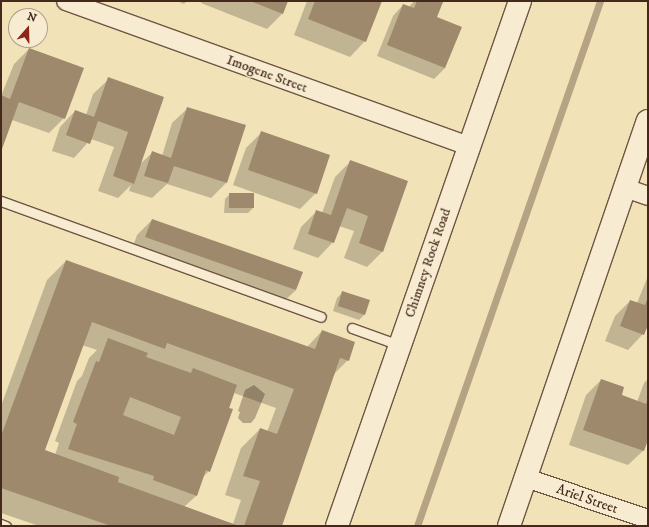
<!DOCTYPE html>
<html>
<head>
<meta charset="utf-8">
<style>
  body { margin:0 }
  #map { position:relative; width:649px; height:527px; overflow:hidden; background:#f2e2b8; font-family:"IM FELL DW Pica",serif }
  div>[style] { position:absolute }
  .water>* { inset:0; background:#b6a383 }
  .shadow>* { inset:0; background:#0003 }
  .stream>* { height:7px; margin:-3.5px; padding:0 3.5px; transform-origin:3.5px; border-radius:3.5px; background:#b6a383 }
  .building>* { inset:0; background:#9e896d }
  .roads { filter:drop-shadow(1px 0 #6f5642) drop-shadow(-1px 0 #6f5642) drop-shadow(0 1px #6f5642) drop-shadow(0 -1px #6f5642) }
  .service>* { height:9px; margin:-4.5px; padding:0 4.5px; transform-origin:4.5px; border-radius:4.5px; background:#f7ecd1 }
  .minor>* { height:18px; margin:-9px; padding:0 9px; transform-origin:9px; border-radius:9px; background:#f7ecd1 }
  .secondary>* { height:22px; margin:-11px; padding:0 11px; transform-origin:11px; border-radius:11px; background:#f7ecd1 }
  span { translate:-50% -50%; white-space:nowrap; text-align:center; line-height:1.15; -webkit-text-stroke:3px #f7ecd1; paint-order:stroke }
  .street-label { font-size:14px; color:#43281b }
  .frame { position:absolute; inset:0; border:2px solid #43281b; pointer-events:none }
  .north { position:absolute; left:8px; top:8px; width:40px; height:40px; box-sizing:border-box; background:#f7ecd1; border:1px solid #af9e88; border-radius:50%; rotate:20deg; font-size:11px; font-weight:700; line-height:16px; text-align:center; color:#43281b }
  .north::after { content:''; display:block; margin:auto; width:14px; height:18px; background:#8f2418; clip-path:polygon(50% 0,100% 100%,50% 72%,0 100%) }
</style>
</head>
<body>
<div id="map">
  <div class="water">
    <div style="clip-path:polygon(254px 385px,265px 394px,255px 418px,251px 423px,243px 423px,238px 418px,240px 412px,238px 411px,245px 390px)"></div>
  </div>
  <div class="shadow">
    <div style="clip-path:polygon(177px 1px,187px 1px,184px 4px)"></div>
    <div style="clip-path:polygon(202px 1px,287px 1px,283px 13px,267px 29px,201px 3px)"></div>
    <div style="clip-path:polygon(307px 1px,381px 1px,365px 41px,350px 57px,294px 35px)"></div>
    <div style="clip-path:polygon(414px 1px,442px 3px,435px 18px,461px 28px,445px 68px,434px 79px,377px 56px,393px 16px,403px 5px,409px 7px)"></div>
    <div style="clip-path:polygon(29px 49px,64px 118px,49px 133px,12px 120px,1px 149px,1px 96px,14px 64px)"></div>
    <div style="clip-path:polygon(109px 79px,163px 98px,139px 165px,152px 153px,162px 156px,172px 123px,188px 108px,226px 183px,211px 198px,167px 184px,152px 198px,129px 191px,131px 185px,118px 198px,98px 191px,114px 147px,91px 139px,74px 158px,52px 151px,60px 127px,75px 111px,86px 115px,93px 94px)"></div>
    <div style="clip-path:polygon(262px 132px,316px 193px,300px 209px,233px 185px,246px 148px)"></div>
    <div style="clip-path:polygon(350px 162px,382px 252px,367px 267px,344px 258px,354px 231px,339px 226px,333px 242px,318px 258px,293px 249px,301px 227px,317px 211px,322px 213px,335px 177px)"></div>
    <div style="clip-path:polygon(230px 194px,253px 208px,248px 213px,224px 213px,225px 199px)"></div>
    <div style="clip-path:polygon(152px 220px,296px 290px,280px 305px,131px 252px,137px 235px)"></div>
    <div style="clip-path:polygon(evenodd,66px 261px,307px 347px,322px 331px,348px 360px,333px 375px,281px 526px,39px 526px,1px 513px,1px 406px,47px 280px,66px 261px,82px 345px,97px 350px,89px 358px,82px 376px,77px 381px,55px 441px,59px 443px,55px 455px,44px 451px,82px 345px,66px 261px,234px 393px,276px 408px,267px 432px,260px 429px,241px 448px,225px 495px,241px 500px,233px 524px,184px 507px,196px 496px,202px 478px,209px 471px,234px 393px)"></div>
    <div style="clip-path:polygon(648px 276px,648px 326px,643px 334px,628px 350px,605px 341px,615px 316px,630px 301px,637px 303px)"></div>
    <div style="clip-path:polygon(343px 292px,365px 314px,359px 320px,333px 311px,337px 298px)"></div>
    <div style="clip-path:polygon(648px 379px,648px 437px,644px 450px,628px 465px,569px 445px,586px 395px,601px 380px,620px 396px,637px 402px,644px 383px)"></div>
  </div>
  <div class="stream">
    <div style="left:417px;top:526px;width:556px;rotate:-70.78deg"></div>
  </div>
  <div class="building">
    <div style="clip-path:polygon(250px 1px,288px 1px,283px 14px)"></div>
    <div style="clip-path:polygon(315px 1px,382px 1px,366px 42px,308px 19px)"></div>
    <div style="clip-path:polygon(417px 1px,443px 2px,437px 17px,462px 27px,445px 68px,387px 45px,403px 4px,414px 8px)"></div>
    <div style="clip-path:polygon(29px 48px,84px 68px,65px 119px,19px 102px,2px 149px,1px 95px,10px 99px)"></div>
    <div style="clip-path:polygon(108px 77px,164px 97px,134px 184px,113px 176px,128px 132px,98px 121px,90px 144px,66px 135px,75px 110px,94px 117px)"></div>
    <div style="clip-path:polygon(187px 107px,246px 125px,227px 183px,174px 166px,168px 183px,144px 176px,152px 151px,171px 158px)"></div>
    <div style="clip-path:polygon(261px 131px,330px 155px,317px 194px,248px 170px)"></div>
    <div style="clip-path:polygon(350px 160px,408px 181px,383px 252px,359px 243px,368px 216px,347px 208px,334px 243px,308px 234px,316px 210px,331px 215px)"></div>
    <div style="clip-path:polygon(229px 193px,254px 193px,254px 208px,229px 208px)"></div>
    <div style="clip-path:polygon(152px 219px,303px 272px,296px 290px,145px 237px)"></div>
    <div style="clip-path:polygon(66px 260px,315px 349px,322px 330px,355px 342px,349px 361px,340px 358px,282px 526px,244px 526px,260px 481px,243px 476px,260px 428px,277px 434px,294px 389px,167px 343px,165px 349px,92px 322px,45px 450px,119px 477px,118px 482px,239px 526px,111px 526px,1px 488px,1px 436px)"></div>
    <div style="clip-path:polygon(342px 291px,370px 300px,365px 315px,338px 306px)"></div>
    <div style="clip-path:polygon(648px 297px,648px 325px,644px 335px,620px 326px,630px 300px,645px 305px)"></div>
    <div style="clip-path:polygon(evenodd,108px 338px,148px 353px,146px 357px,191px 373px,193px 368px,237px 385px,229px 408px,233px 409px,210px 472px,206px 470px,197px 496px,153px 480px,154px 476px,68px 449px,77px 424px,73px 422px,96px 361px,99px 362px,108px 338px,130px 397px,181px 417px,174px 435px,123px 415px,130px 397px)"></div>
    <div style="clip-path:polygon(601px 379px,624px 387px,622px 395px,646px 404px,648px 398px,648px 440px,644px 451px,583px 430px)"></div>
  </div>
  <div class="roads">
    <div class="service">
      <div style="left:1px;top:201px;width:340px;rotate:19.9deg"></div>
      <div style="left:352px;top:328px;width:50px;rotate:19.9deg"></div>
      <div style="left:1px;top:524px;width:5px;rotate:22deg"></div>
    </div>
    <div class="minor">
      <div style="left:66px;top:1px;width:427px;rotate:19.8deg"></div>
      <div style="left:625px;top:188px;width:24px;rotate:19deg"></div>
      <div style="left:526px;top:478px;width:129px;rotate:18.6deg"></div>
    </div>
    <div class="secondary">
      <div style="left:337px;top:526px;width:556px;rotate:-70.78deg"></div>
      <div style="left:509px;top:526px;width:428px;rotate:-71.1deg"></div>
    </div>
  </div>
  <div class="street-label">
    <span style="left:267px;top:74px;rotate:20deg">Imogene Street</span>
    <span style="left:428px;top:263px;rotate:-71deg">Chimney Rock Road</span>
    <span style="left:587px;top:499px;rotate:19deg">Ariel Street</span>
  </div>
  <div class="frame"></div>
  <div class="north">N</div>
</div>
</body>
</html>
